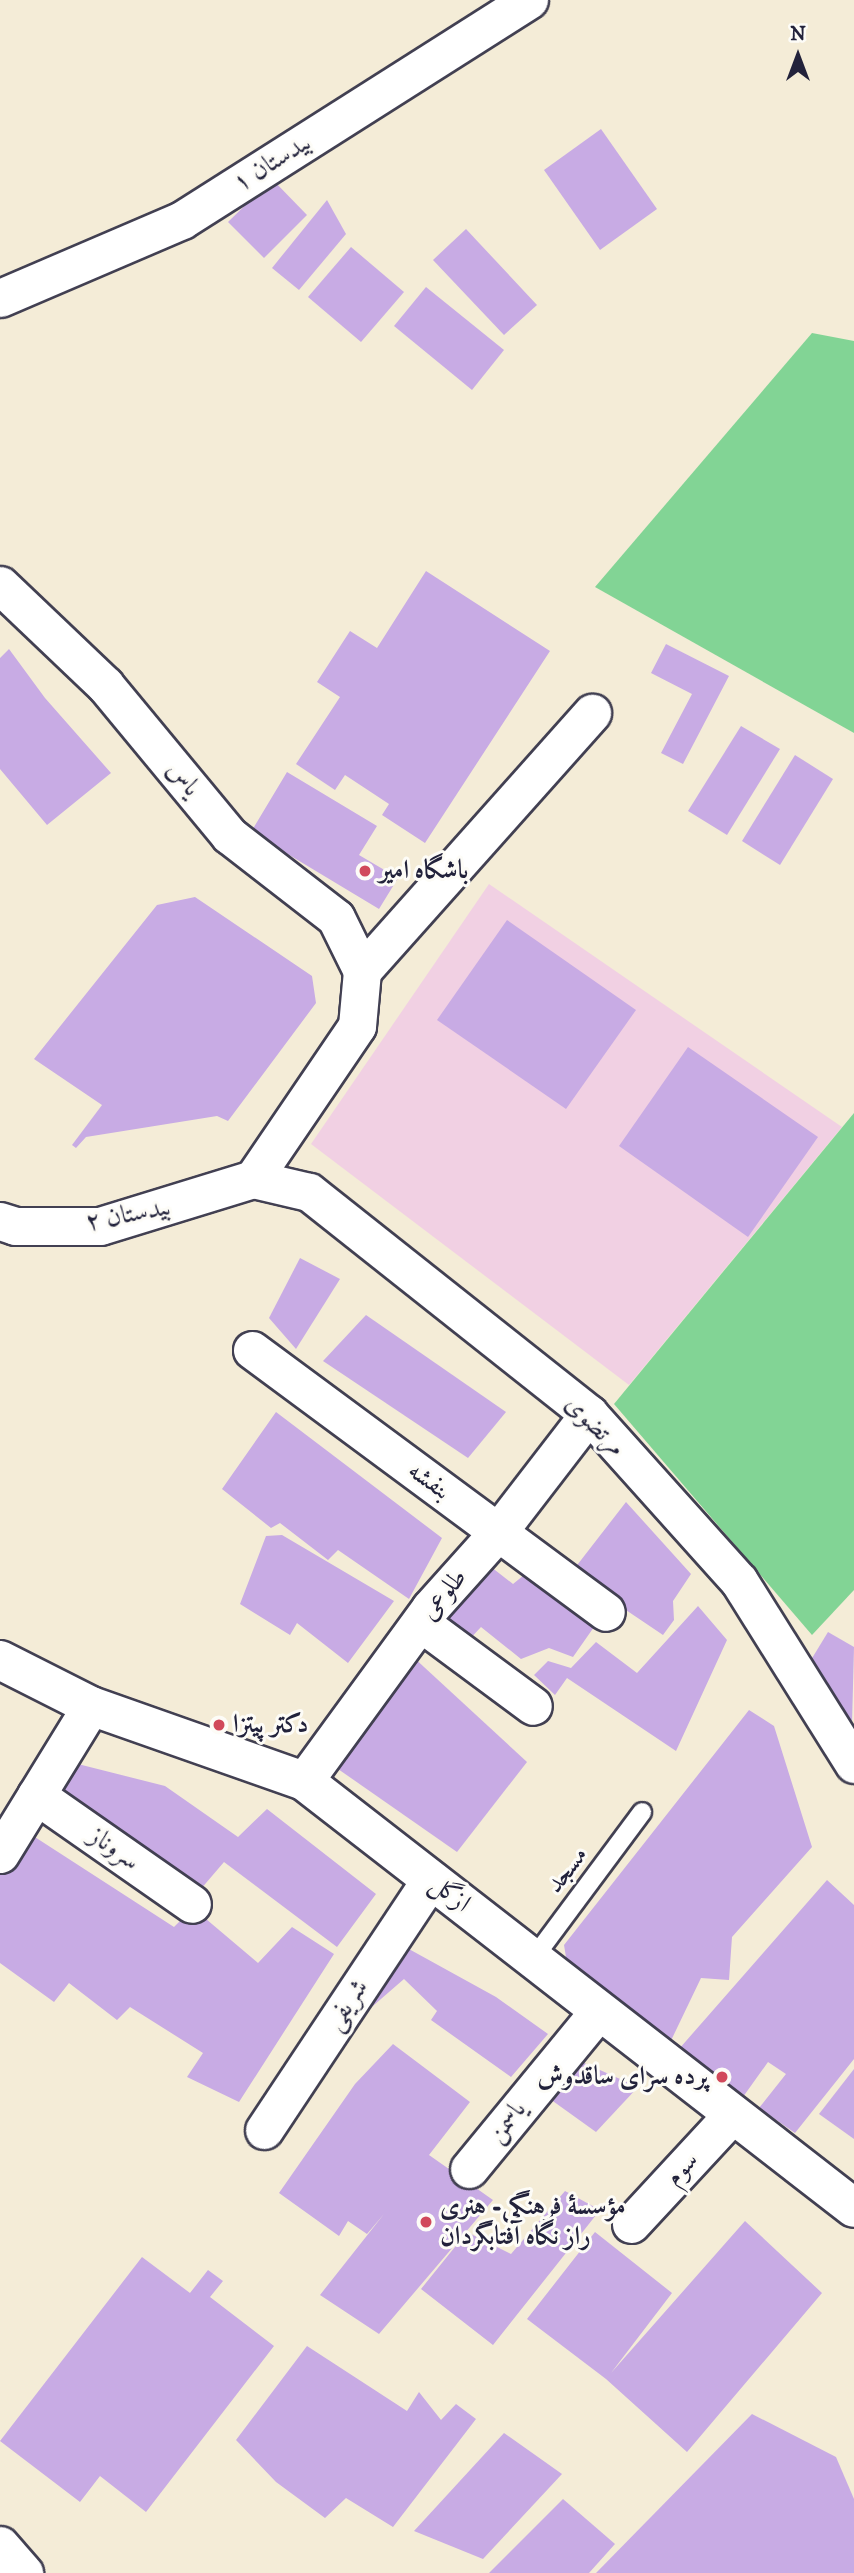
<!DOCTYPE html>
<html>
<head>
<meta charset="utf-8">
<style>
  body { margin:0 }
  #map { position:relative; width:854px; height:2573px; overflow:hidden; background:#f4ecd7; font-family:"IM FELL DW Pica",Amiri,serif }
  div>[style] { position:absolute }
  .built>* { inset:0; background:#f1d0e3 }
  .green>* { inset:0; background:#82d495 }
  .building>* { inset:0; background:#c8abe4 }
  .roads { filter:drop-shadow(2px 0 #424052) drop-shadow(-2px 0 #424052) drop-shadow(0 2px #424052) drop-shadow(0 -2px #424052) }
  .service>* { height:18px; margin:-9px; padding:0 9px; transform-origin:9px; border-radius:9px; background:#fff }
  .minor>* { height:37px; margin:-18.5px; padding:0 18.5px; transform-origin:18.5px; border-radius:18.5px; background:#fff }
  .secondary>* { height:38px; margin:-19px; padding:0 19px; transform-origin:19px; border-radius:19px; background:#fff }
  .dots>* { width:19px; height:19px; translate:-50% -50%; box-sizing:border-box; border:4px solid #fdfcf7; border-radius:50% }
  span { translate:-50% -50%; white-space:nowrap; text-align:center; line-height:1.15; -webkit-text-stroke:6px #fdfcf7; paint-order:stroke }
  .street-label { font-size:26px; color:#22223b }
  .poi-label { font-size:26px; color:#22223b; font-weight:700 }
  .left { translate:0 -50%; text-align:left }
  .right { translate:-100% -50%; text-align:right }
  .north { position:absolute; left:763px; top:21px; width:70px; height:70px; -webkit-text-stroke:5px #fdfcf7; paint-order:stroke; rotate:0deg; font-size:19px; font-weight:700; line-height:28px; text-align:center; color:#22223b }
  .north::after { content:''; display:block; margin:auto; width:24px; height:32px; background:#22223b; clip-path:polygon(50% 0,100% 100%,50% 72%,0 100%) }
</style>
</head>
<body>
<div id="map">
  <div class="built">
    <div style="clip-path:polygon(489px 884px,842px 1127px,629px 1385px,311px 1144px)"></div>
  </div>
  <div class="green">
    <div style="clip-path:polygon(812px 333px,854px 341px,854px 733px,595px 587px)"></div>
    <div style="clip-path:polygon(854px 1113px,854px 1590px,812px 1635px,614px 1404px)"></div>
  </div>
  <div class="building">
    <div style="clip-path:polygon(601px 129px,657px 209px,600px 250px,544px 170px)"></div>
    <div style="clip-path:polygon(272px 179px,307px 215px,264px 258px,228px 222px)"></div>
    <div style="clip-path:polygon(327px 200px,346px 234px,299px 290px,272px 268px)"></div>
    <div style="clip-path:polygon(466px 229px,537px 305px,504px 335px,433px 260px)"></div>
    <div style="clip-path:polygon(351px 247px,404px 292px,361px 342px,308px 297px)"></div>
    <div style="clip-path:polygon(426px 287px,504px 350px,472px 390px,394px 326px)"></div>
    <div style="clip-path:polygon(426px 571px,550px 651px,425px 843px,382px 815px,389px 804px,345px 775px,335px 790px,296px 764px,340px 697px,317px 682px,350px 631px,377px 648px)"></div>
    <div style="clip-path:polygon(666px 644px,729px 676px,683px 764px,661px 753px,692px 694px,651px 673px)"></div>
    <div style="clip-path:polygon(9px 649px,45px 698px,111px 773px,47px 825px,0 769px,0 658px)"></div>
    <div style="clip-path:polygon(741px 726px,780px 749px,727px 835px,688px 811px)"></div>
    <div style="clip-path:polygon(795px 755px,833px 779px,780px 865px,742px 841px)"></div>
    <div style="clip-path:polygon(287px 772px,377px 826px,359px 855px,398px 878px,379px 909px,251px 832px)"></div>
    <div style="clip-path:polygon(195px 897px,312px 976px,316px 1003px,228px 1121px,217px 1116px,86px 1137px,76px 1148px,72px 1145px,102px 1105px,34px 1059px,157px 905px)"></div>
    <div style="clip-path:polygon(507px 920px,636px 1010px,566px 1109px,437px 1020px)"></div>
    <div style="clip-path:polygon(688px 1047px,818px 1137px,748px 1237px,619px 1146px)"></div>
    <div style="clip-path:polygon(300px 1258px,340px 1279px,296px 1349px,269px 1318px)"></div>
    <div style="clip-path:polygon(366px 1315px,506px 1412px,468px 1458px,323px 1361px)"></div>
    <div style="clip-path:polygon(276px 1412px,442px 1538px,409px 1599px,338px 1550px,328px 1560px,280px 1523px,271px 1528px,222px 1489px)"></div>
    <div style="clip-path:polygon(626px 1502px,691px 1574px,673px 1601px,674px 1620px,663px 1635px,571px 1573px)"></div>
    <div style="clip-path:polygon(282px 1535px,394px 1601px,348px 1663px,297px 1623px,290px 1635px,240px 1604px,266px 1536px)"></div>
    <div style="clip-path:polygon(486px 1563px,513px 1584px,534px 1567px,594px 1627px,573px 1657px,549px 1648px,521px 1659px,481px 1627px,467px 1642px,437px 1619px)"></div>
    <div style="clip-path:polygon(698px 1606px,727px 1640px,676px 1751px,567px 1678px,555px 1695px,534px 1675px,548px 1661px,571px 1668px,596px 1642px,637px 1673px)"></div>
    <div style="clip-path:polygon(828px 1632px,854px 1647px,852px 1724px,803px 1673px)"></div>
    <div style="clip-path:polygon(411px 1655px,527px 1762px,457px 1852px,328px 1762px)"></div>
    <div style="clip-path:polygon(749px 1710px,774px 1726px,812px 1847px,732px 1937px,729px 1980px,701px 1978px,666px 2051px,569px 1975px,564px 1945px)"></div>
    <div style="clip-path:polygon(66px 1761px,165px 1786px,238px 1837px,267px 1809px,376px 1894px,337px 1947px,224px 1862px,200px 1890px,55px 1786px)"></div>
    <div style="clip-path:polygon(24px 1830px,174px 1927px,193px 1908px,258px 1963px,292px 1927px,334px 1954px,239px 2102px,187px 2077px,203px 2053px,130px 2007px,117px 2020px,69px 1983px,54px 2002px,0 1963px,0 1870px)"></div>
    <div style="clip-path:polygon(827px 1880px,854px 1905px,854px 2059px,795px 2133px,759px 2108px,786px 2074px,768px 2062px,738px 2104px,672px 2057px)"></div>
    <div style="clip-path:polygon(398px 1943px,496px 1997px,548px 2034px,511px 2077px,431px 2020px,437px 2011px,404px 1979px,366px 2012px,356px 2005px)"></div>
    <div style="clip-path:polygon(393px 2044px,470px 2102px,429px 2155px,493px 2200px,379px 2334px,320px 2295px,384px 2214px,367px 2234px,348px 2221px,339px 2236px,279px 2193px,355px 2084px)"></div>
    <div style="clip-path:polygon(582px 2062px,638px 2087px,596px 2132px,550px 2099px)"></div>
    <div style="clip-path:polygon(854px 2069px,854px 2139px,819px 2114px)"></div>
    <div style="clip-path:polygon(565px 2191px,600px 2210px,493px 2345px,421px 2289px,467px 2232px,511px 2254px)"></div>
    <div style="clip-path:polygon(745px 2221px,822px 2293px,687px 2452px,606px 2379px,527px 2319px,595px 2232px,672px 2293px,611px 2373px)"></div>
    <div style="clip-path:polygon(142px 2257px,190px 2293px,208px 2270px,223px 2281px,210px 2297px,274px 2346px,146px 2512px,100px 2476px,80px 2502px,0 2441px)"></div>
    <div style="clip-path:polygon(307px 2346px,407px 2411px,419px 2392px,441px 2420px,456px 2404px,476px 2419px,393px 2527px,346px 2498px,325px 2518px,276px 2482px,236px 2440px)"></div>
    <div style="clip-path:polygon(752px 2414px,836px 2457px,854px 2499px,854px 2573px,596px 2573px)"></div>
    <div style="clip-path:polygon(504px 2433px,562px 2474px,483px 2559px,414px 2531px)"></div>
    <div style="clip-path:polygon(563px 2499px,615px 2544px,589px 2573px,489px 2573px)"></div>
  </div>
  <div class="roads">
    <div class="service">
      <div style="left:533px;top:1959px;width:183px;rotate:-53.4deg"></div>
    </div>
    <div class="minor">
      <div style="left:0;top:298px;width:198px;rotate:-23.2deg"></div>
      <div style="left:182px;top:220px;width:411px;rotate:-32.4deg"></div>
      <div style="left:0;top:585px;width:145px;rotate:43.6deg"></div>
      <div style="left:105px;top:685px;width:195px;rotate:50.4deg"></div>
      <div style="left:229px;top:835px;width:135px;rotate:37.8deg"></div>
      <div style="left:336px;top:918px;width:59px;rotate:63.9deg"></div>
      <div style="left:253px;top:1179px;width:57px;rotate:13.1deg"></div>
      <div style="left:309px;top:1192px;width:357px;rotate:38.4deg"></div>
      <div style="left:589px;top:1414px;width:224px;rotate:48.1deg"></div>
      <div style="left:739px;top:1581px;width:216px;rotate:57.9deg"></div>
      <div style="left:253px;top:1179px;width:185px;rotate:-55.8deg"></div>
      <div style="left:357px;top:1026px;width:55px;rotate:-84.8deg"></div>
      <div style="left:362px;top:971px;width:346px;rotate:-48.3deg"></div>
      <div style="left:0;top:1221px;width:16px;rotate:18deg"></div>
      <div style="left:15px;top:1226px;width:85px"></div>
      <div style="left:100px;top:1226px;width:160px;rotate:-17.1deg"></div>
      <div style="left:252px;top:1350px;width:440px;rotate:36.5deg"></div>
      <div style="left:421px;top:1623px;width:139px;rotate:36.5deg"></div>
      <div style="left:304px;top:1781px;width:214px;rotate:-53.9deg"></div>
      <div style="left:430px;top:1608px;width:102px;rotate:-48.2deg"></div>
      <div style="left:498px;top:1532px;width:149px;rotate:-52.4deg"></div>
      <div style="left:36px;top:1795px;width:190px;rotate:34.9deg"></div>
      <div style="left:0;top:1854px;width:174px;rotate:-58.4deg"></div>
      <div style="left:264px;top:2130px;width:301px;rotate:-56.4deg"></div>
      <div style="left:469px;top:2169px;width:205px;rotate:-50.6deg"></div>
      <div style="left:631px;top:2224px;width:150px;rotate:-47.2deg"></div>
      <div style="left:0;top:2545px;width:37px;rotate:49deg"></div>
    </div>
    <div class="secondary">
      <div style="left:0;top:1660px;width:102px;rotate:26.8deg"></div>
      <div style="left:91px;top:1706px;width:226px;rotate:19.4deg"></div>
      <div style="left:304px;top:1781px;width:696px;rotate:37.82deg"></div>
    </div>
  </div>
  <div class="dots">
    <div style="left:365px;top:871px;background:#d1495b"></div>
    <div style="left:219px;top:1725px;background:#d1495b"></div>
    <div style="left:722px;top:2077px;background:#d1495b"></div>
    <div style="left:426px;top:2222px;background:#d1495b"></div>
  </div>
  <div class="street-label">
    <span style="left:272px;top:163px;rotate:-32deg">بیدستان ۱</span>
    <span style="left:183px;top:779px;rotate:50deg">یاس</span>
    <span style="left:128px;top:1215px;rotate:-11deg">بیدستان ۲</span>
    <span style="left:595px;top:1426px;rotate:45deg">مرتضوی</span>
    <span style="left:429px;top:1481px;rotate:36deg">بنفشه</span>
    <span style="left:444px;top:1595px;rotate:-51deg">طلوعی</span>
    <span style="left:114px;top:1849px;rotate:35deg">سروناز</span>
    <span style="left:567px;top:1870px;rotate:-53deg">مسجد</span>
    <span style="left:450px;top:1894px;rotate:38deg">ازگل</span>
    <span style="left:347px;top:2005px;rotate:-56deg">شریفی</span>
    <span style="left:507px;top:2122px;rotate:-51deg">یاسمن</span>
    <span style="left:682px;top:2169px;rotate:-47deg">سوم</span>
  </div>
  <div class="poi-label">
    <span class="left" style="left:379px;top:871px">باشگاه امیر</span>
    <span class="left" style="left:233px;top:1725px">دکتر پیتزا</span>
    <span class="right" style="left:708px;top:2077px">پرده سرای ساقدوش</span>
    <span class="left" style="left:440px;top:2222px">مؤسسۀ فرهنگی- هنری<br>راز نگاه آفتابگردان</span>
  </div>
  <div class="north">N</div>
</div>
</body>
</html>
